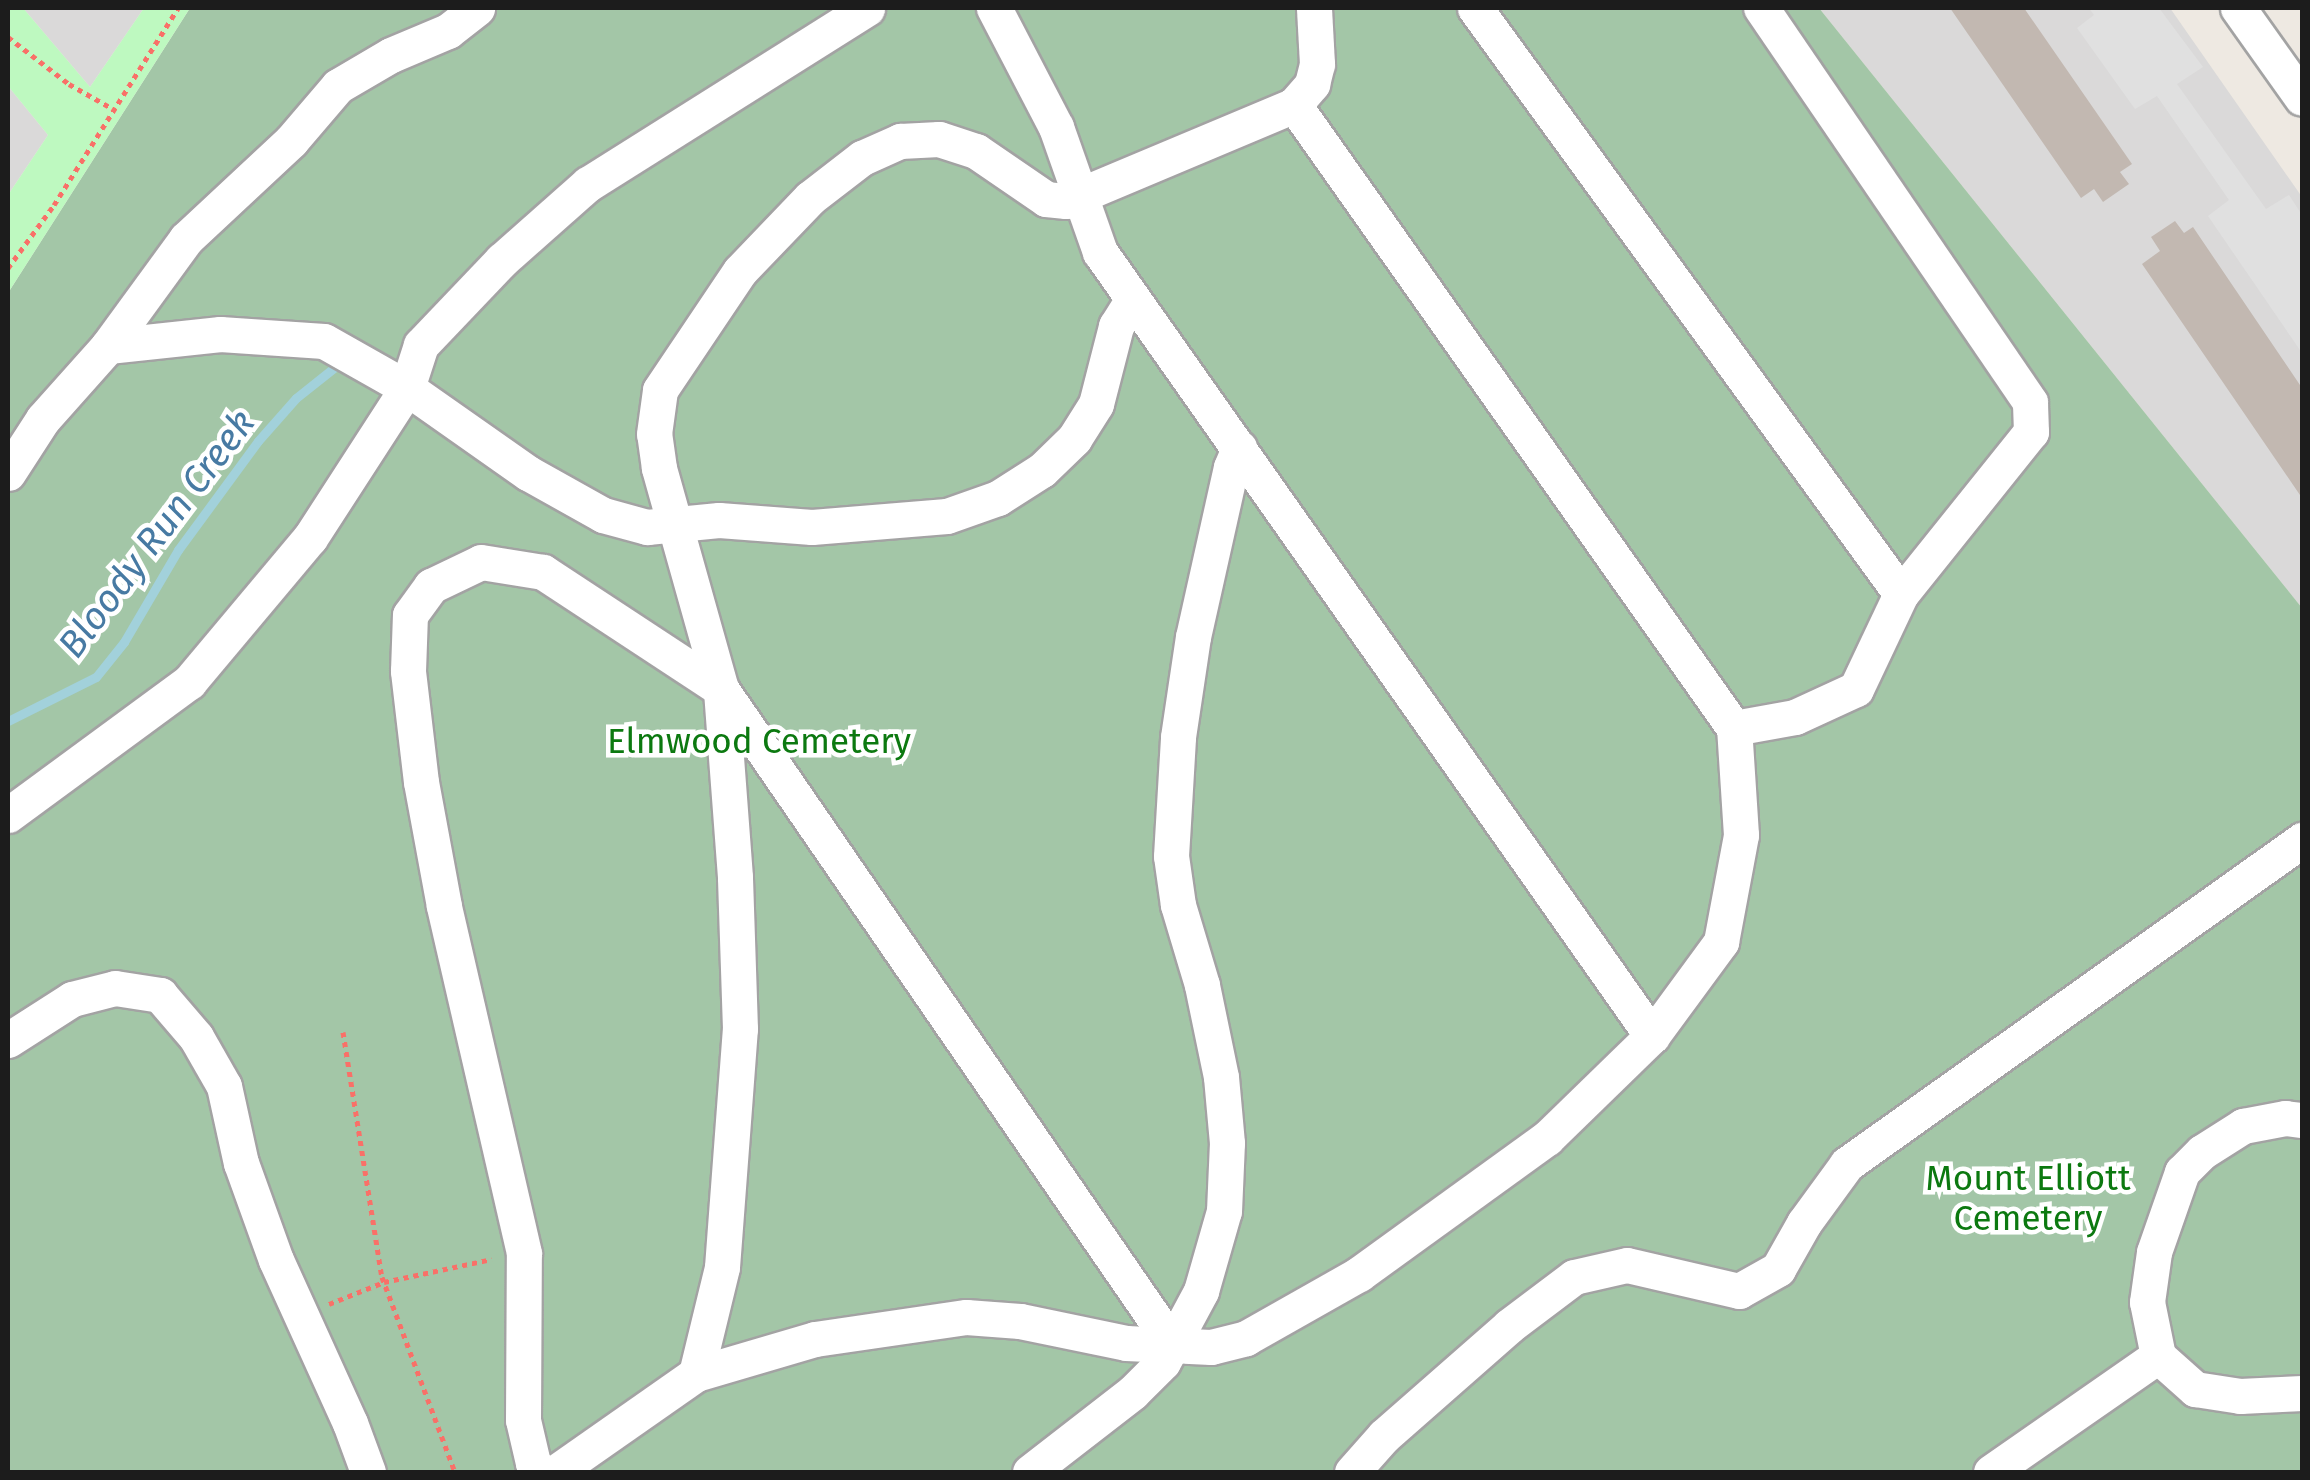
<!DOCTYPE html>
<html>
<head>
<meta charset="utf-8">
<style>
  body { margin:0 }
  #map { position:relative; width:2310px; height:1480px; overflow:hidden; background:#eee9e2; font-family:"Fira Sans",sans-serif }
  div>[style] { position:absolute }
  .residential>* { inset:0; background:#dad9d9 }
  .cemetery>* { inset:0; background:#a3c6a7 }
  .park>* { inset:0; background:#bef9c0 }
  .parking>* { inset:0; background:#e0e0e0 }
  .stream>* { height:9px; margin:-4.5px; padding:0 4.5px; transform-origin:4.5px; border-radius:4.5px; background:#a2d1db }
  .building>* { inset:0; background:#c2b8b1 }
  .path>* { height:5px; margin-top:-2.5px; transform-origin:0; background:repeating-linear-gradient(90deg,#f97068 0 5px,transparent 0 10px) }
  .roads { filter:drop-shadow(2px 0 #a3a3a3) drop-shadow(-2px 0 #a3a3a3) drop-shadow(0 2px #a3a3a3) drop-shadow(0 -2px #a3a3a3) }
  .minor>* { height:35px; margin:-17.5px; padding:0 17.5px; transform-origin:17.5px; border-radius:17.5px; background:#fff }
  span { translate:-50% -50%; white-space:nowrap; text-align:center; line-height:1.15; -webkit-text-stroke:9px #fff; paint-order:stroke }
  .park-label { font-size:35px; color:#0c7910 }
  .water-label { font-size:38px; color:#477aa3; font-style:italic }
  .frame { position:absolute; inset:0; border:10px solid #1c1c1c; pointer-events:none }
</style>
</head>
<body>
<div id="map">
  <div class="residential">
    <div style="clip-path:polygon(23px 8px,144px 8px,90px 87px)"></div>
    <div style="clip-path:polygon(1819px 8px,2170px 8px,2302px 197px,2302px 608px)"></div>
    <div style="clip-path:polygon(8px 86px,48px 135px,8px 195px)"></div>
  </div>
  <div class="cemetery">
    <div style="clip-path:polygon(190px 8px,1819px 8px,2302px 608px,2302px 1472px,8px 1472px,8px 293px)"></div>
  </div>
  <div class="park">
    <div style="clip-path:polygon(8px 8px,23px 8px,90px 87px,144px 8px,190px 8px,8px 293px,8px 195px,48px 135px,8px 86px)"></div>
  </div>
  <div class="parking">
    <div style="clip-path:polygon(2089px 8px,2159px 8px,2203px 67px,2177px 84px,2266px 209px,2289px 195px,2302px 215px,2302px 353px,2208px 216px,2229px 200px,2157px 96px,2135px 109px,2077px 28px,2094px 15px)"></div>
  </div>
  <div class="stream">
    <div style="left:8px;top:721px;width:98px;rotate:-26.6deg"></div>
    <div style="left:96px;top:677px;width:45px;rotate:-51.3deg"></div>
    <div style="left:124px;top:642px;width:107px;rotate:-59.6deg"></div>
    <div style="left:178px;top:550px;width:135px;rotate:-53.7deg"></div>
    <div style="left:258px;top:441px;width:57px;rotate:-48.5deg"></div>
    <div style="left:296px;top:398px;width:56px;rotate:-38.5deg"></div>
  </div>
  <div class="building">
    <div style="clip-path:polygon(1950px 8px,2024px 8px,2132px 164px,2120px 172px,2129px 184px,2103px 202px,2094px 189px,2081px 198px)"></div>
    <div style="clip-path:polygon(2175px 221px,2184px 233px,2193px 227px,2302px 388px,2302px 498px,2142px 264px,2160px 251px,2151px 237px)"></div>
  </div>
  <div class="path">
    <div style="left:8px;top:37px;width:77px;rotate:37.6deg"></div>
    <div style="left:69px;top:84px;width:53px;rotate:29.5deg"></div>
    <div style="left:8px;top:268px;width:78px;rotate:-53.9deg"></div>
    <div style="left:54px;top:205px;width:233px;rotate:-57.8deg"></div>
    <div style="left:343px;top:1032px;width:248px;rotate:81deg"></div>
    <div style="left:382px;top:1277px;width:208px;rotate:69.5deg"></div>
    <div style="left:329px;top:1304px;width:59px;rotate:-21.8deg"></div>
    <div style="left:384px;top:1282px;width:110px;rotate:-12deg"></div>
  </div>
  <div class="roads">
    <div class="minor">
      <div style="left:994px;top:8px;width:134px;rotate:62.5deg"></div>
      <div style="left:1056px;top:127px;width:133px;rotate:70.6deg"></div>
      <div style="left:1100px;top:252px;width:959px;rotate:54.85deg"></div>
      <div style="left:1475px;top:8px;width:724px;rotate:53.98deg"></div>
      <div style="left:2238px;top:8px;width:110px;rotate:54.6deg"></div>
      <div style="left:108px;top:346px;width:113px;rotate:-6.1deg"></div>
      <div style="left:220px;top:334px;width:104px;rotate:3.9deg"></div>
      <div style="left:324px;top:341px;width:95px;rotate:29.5deg"></div>
      <div style="left:407px;top:388px;width:148px;rotate:35.1deg"></div>
      <div style="left:528px;top:473px;width:86px;rotate:29.2deg"></div>
      <div style="left:603px;top:515px;width:46px;rotate:15.3deg"></div>
      <div style="left:647px;top:527px;width:72px;rotate:-5.6deg"></div>
      <div style="left:719px;top:520px;width:93px;rotate:4.3deg"></div>
      <div style="left:812px;top:527px;width:135px;rotate:-4.7deg"></div>
      <div style="left:947px;top:516px;width:54px;rotate:-19.4deg"></div>
      <div style="left:998px;top:498px;width:52px;rotate:-32.5deg"></div>
      <div style="left:1042px;top:470px;width:45px;rotate:-44.1deg"></div>
      <div style="left:1074px;top:439px;width:41px;rotate:-57.8deg"></div>
      <div style="left:1096px;top:404px;width:81px;rotate:-75.6deg"></div>
      <div style="left:1116px;top:326px;width:31px;rotate:-58deg"></div>
      <div style="left:8px;top:473px;width:64px;rotate:-57.1deg"></div>
      <div style="left:43px;top:419px;width:98px;rotate:-48.3deg"></div>
      <div style="left:108px;top:346px;width:132px;rotate:-53.9deg"></div>
      <div style="left:186px;top:239px;width:144px;rotate:-43deg"></div>
      <div style="left:291px;top:141px;width:72px;rotate:-49.5deg"></div>
      <div style="left:338px;top:86px;width:61px;rotate:-30.3deg"></div>
      <div style="left:391px;top:55px;width:62px;rotate:-22.8deg"></div>
      <div style="left:448px;top:31px;width:37px;rotate:-38deg"></div>
      <div style="left:1734px;top:728px;width:62px;rotate:-10.2deg"></div>
      <div style="left:1795px;top:717px;width:67px;rotate:-24.7deg"></div>
      <div style="left:1856px;top:689px;width:105px;rotate:-64.7deg"></div>
      <div style="left:1901px;top:594px;width:208px;rotate:-51.3deg"></div>
      <div style="left:2031px;top:432px;width:30px;rotate:-92deg"></div>
      <div style="left:2030px;top:402px;width:477px;rotate:-124.3deg"></div>
      <div style="left:8px;top:815px;width:225px;rotate:-36.3deg"></div>
      <div style="left:189px;top:682px;width:188px;rotate:-50deg"></div>
      <div style="left:310px;top:538px;width:179px;rotate:-57.1deg"></div>
      <div style="left:407px;top:388px;width:45px;rotate:-72deg"></div>
      <div style="left:421px;top:345px;width:117px;rotate:-46.4deg"></div>
      <div style="left:502px;top:260px;width:115px;rotate:-41.5deg"></div>
      <div style="left:588px;top:184px;width:330px;rotate:-32.2deg"></div>
      <div style="left:8px;top:1040px;width:76px;rotate:-32.6deg"></div>
      <div style="left:72px;top:999px;width:44px;rotate:-14.3deg"></div>
      <div style="left:115px;top:988px;width:46px;rotate:8.8deg"></div>
      <div style="left:160px;top:995px;width:55px;rotate:49.4deg"></div>
      <div style="left:196px;top:1037px;width:56px;rotate:60.3deg"></div>
      <div style="left:224px;top:1086px;width:79px;rotate:77.6deg"></div>
      <div style="left:241px;top:1163px;width:103px;rotate:70.2deg"></div>
      <div style="left:276px;top:1260px;width:179px;rotate:65.6deg"></div>
      <div style="left:350px;top:1423px;width:52px;rotate:69.8deg"></div>
      <div style="left:2158px;top:1356px;width:50px;rotate:41.7deg"></div>
      <div style="left:2195px;top:1389px;width:46px;rotate:8.8deg"></div>
      <div style="left:2240px;top:1396px;width:62px;rotate:-2.8deg"></div>
      <div style="left:696px;top:1374px;width:124px;rotate:-16.4deg"></div>
      <div style="left:815px;top:1339px;width:153px;rotate:-8.3deg"></div>
      <div style="left:966px;top:1317px;width:54px;rotate:4.2deg"></div>
      <div style="left:1020px;top:1321px;width:108px;rotate:11.7deg"></div>
      <div style="left:1126px;top:1343px;width:85px;rotate:2.7deg"></div>
      <div style="left:1211px;top:1347px;width:36px;rotate:-14deg"></div>
      <div style="left:1246px;top:1338px;width:130px;rotate:-29.5deg"></div>
      <div style="left:1359px;top:1274px;width:232px;rotate:-35.9deg"></div>
      <div style="left:1547px;top:1138px;width:146px;rotate:-44.2deg"></div>
      <div style="left:1652px;top:1036px;width:117px;rotate:-53.7deg"></div>
      <div style="left:1721px;top:942px;width:109px;rotate:-79.4deg"></div>
      <div style="left:1741px;top:835px;width:107px;rotate:-93.7deg"></div>
      <div style="left:1734px;top:728px;width:763px;rotate:-125.23deg"></div>
      <div style="left:541px;top:1472px;width:12px;rotate:-132deg"></div>
      <div style="left:533px;top:1463px;width:44px;rotate:-103.1deg"></div>
      <div style="left:523px;top:1420px;width:167px;rotate:-89.7deg"></div>
      <div style="left:524px;top:1253px;width:356px;rotate:-103deg"></div>
      <div style="left:444px;top:906px;width:126px;rotate:-100.5deg"></div>
      <div style="left:421px;top:782px;width:112px;rotate:-96.7deg"></div>
      <div style="left:408px;top:671px;width:56px;rotate:-88deg"></div>
      <div style="left:410px;top:615px;width:36px;rotate:-54deg"></div>
      <div style="left:431px;top:586px;width:55px;rotate:-25.6deg"></div>
      <div style="left:481px;top:562px;width:63px;rotate:9.2deg"></div>
      <div style="left:543px;top:572px;width:213px;rotate:33.3deg"></div>
      <div style="left:721px;top:689px;width:799px;rotate:55.45deg"></div>
      <div style="left:556px;top:1472px;width:171px;rotate:-35deg"></div>
      <div style="left:696px;top:1374px;width:110px;rotate:-76.3deg"></div>
      <div style="left:722px;top:1267px;width:239px;rotate:-85.7deg"></div>
      <div style="left:740px;top:1029px;width:152px;rotate:-91.9deg"></div>
      <div style="left:735px;top:877px;width:189px;rotate:-94.3deg"></div>
      <div style="left:721px;top:689px;width:230px;rotate:-105.7deg"></div>
      <div style="left:659px;top:468px;width:34px;rotate:-98deg"></div>
      <div style="left:654px;top:434px;width:44px;rotate:-82.2deg"></div>
      <div style="left:660px;top:390px;width:143px;rotate:-56.1deg"></div>
      <div style="left:740px;top:271px;width:101px;rotate:-46.2deg"></div>
      <div style="left:810px;top:198px;width:66px;rotate:-37.6deg"></div>
      <div style="left:862px;top:158px;width:42px;rotate:-24.1deg"></div>
      <div style="left:900px;top:141px;width:39px;rotate:-3deg"></div>
      <div style="left:939px;top:139px;width:39px;rotate:18deg"></div>
      <div style="left:976px;top:151px;width:85px;rotate:34.4deg"></div>
      <div style="left:1046px;top:199px;width:20px;rotate:6deg"></div>
      <div style="left:1066px;top:201px;width:247px;rotate:-22.8deg"></div>
      <div style="left:1294px;top:105px;width:28px;rotate:-49deg"></div>
      <div style="left:1312px;top:84px;width:21px;rotate:-76deg"></div>
      <div style="left:1317px;top:64px;width:56px;rotate:-93.1deg"></div>
      <div style="left:1030px;top:1472px;width:130px;rotate:-37.8deg"></div>
      <div style="left:1133px;top:1392px;width:42px;rotate:-45deg"></div>
      <div style="left:1163px;top:1362px;width:81px;rotate:-61.8deg"></div>
      <div style="left:1201px;top:1291px;width:83px;rotate:-74deg"></div>
      <div style="left:1224px;top:1211px;width:68px;rotate:-87.5deg"></div>
      <div style="left:1227px;top:1143px;width:66px;rotate:-95.2deg"></div>
      <div style="left:1221px;top:1077px;width:94px;rotate:-101.7deg"></div>
      <div style="left:1202px;top:985px;width:84px;rotate:-106.7deg"></div>
      <div style="left:1178px;top:905px;width:49px;rotate:-98.1deg"></div>
      <div style="left:1171px;top:856px;width:119px;rotate:-86.6deg"></div>
      <div style="left:1178px;top:737px;width:101px;rotate:-81.5deg"></div>
      <div style="left:1193px;top:637px;width:174px;rotate:-77.4deg"></div>
      <div style="left:1231px;top:467px;width:21px;rotate:-67deg"></div>
      <div style="left:1352px;top:1472px;width:48px;rotate:-48.4deg"></div>
      <div style="left:1384px;top:1436px;width:167px;rotate:-41.3deg"></div>
      <div style="left:1509px;top:1326px;width:81px;rotate:-37deg"></div>
      <div style="left:1574px;top:1277px;width:54px;rotate:-12.8deg"></div>
      <div style="left:1627px;top:1265px;width:115px;rotate:13.1deg"></div>
      <div style="left:1739px;top:1291px;width:45px;rotate:-29.4deg"></div>
      <div style="left:1778px;top:1269px;width:53px;rotate:-60.5deg"></div>
      <div style="left:1804px;top:1223px;width:73px;rotate:-53.9deg"></div>
      <div style="left:1847px;top:1164px;width:559px;rotate:-35.45deg"></div>
      <div style="left:1991px;top:1472px;width:203px;rotate:-34.8deg"></div>
      <div style="left:2158px;top:1356px;width:55px;rotate:-101.5deg"></div>
      <div style="left:2147px;top:1302px;width:50px;rotate:-82deg"></div>
      <div style="left:2154px;top:1252px;width:85px;rotate:-70.7deg"></div>
      <div style="left:2182px;top:1172px;width:28px;rotate:-45deg"></div>
      <div style="left:2202px;top:1152px;width:49px;rotate:-32.4deg"></div>
      <div style="left:2243px;top:1126px;width:43px;rotate:-10.8deg"></div>
      <div style="left:2285px;top:1118px;width:17px;rotate:7deg"></div>
    </div>
  </div>
  <div class="park-label">
    <span style="left:759px;top:741px">Elmwood Cemetery</span>
    <span style="left:2028px;top:1198px">Mount Elliott<br>Cemetery</span>
  </div>
  <div class="water-label">
    <span style="left:157px;top:534px;rotate:-53deg">Bloody Run Creek</span>
  </div>
  <div class="frame"></div>
</div>
</body>
</html>
